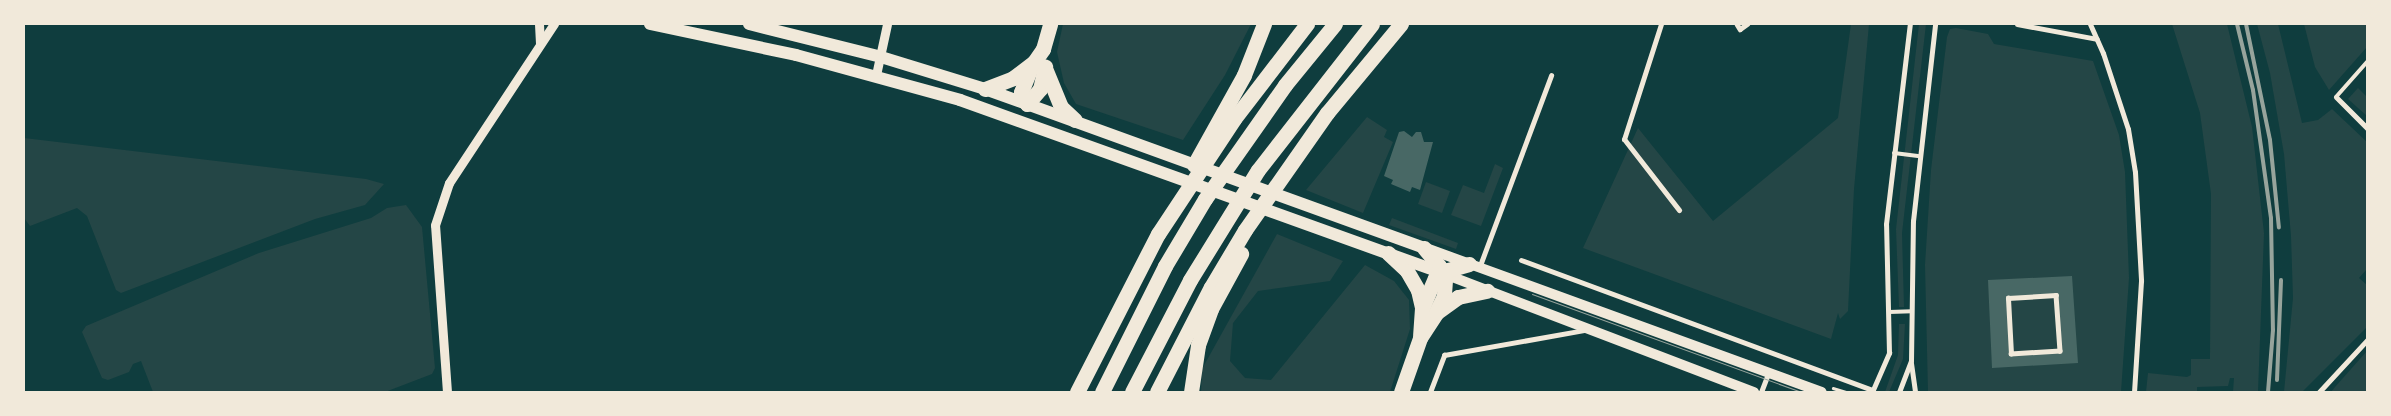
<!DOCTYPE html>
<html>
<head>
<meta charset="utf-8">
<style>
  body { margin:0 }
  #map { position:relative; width:2391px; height:416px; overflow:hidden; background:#0f3d3e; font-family:Poppins,sans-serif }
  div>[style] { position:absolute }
  .green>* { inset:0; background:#244646 }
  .building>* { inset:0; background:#486865 }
  .path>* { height:2.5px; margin:-1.25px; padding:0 1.25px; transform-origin:1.25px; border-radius:1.25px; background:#f1e9da }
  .service>* { height:4px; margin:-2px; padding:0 2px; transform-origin:2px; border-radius:2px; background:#f1e9da }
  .pedestrian>* { height:4.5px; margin:-2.25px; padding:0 2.25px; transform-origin:2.25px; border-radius:2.25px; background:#f1e9da }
  .minor>* { height:5px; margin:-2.5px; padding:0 2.5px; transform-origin:2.5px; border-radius:2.5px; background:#f1e9da }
  .tertiary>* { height:9px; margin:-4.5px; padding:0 4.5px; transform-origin:4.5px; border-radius:4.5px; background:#f1e9da }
  .secondary>* { height:10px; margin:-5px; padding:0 5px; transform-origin:5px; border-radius:5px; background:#f1e9da }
  .primary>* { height:12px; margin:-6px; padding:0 6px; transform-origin:6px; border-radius:6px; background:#f1e9da }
  .motorway>* { height:15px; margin:-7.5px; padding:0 7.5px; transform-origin:7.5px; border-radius:7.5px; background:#f1e9da }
  .tram>* { height:1px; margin:-0.5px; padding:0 0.5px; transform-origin:0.5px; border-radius:0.5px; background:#97a49c }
  .rail>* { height:4px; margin:-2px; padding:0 2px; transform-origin:2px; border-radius:2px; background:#97a49c }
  span { translate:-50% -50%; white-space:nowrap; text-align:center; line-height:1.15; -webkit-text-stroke:5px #f1e9da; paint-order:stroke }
  .frame { position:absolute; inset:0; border:25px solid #f1e9da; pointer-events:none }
</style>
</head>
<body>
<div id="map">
  <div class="green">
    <div style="clip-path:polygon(1063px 24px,1251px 24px,1225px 75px,1183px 140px,1076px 104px,1064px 83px,1057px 52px)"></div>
    <div style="clip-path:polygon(1851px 24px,1869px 24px,1854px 189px,1848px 311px,1840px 319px,1838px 313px,1831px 339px,1583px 248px,1638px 128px,1713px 221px,1838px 118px)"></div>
    <div style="clip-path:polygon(1919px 24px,1926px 24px,1902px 233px,1904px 307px,1899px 307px,1896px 229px)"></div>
    <div style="clip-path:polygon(2172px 24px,2227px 24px,2252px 127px,2264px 233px,2258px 392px,2233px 392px,2234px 378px,2230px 378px,2228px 386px,2197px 387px,2197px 392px,2146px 392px,2148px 373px,2187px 377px,2191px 375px,2191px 359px,2210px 359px,2211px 194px,2200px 113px)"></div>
    <div style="clip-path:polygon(2257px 24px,2278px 24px,2302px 123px,2318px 120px,2332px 109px,2367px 142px,2367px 269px,2359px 278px,2367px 285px,2367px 327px,2302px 392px,2284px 392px,2293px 298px,2291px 236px,2284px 154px,2270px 73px)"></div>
    <div style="clip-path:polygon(2304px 24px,2367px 24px,2367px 47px,2329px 90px,2315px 67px)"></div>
    <div style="clip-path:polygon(1956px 28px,1988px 34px,1994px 44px,2093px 61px,2119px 135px,2125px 172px,2129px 278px,2121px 392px,1928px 392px,1925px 265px,1931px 170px,1947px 37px,1950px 29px)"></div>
    <div style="clip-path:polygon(2358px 88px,2367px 97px,2367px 116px,2348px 99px)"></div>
    <div style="clip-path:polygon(1367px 117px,1387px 130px,1384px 137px,1393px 142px,1363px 213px,1306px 190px)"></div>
    <div style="clip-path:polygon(24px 138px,366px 179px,384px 184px,365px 205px,315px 219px,121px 293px,116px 290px,87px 216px,77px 208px,30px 226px,24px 218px)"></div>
    <div style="clip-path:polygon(1495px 164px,1503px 168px,1481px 226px,1451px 215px,1463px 185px,1484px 193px)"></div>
    <div style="clip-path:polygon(1426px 182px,1450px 191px,1442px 213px,1418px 204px)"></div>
    <div style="clip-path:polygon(406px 205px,422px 227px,435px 368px,432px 374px,385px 392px,153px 392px,141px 361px,133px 364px,129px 372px,108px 380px,102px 378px,82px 332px,86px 326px,259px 253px,371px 218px,387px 208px)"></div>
    <div style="clip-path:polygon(1392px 218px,1458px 243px,1456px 249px,1389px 225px)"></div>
    <div style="clip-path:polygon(1277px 234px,1343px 261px,1330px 281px,1258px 291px,1233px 323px,1230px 361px,1245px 378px,1271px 380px,1365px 265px,1394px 281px,1409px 300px,1410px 329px,1390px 392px,1201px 392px,1202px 369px)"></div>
    <div style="clip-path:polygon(1899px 324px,1905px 324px,1903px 359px,1889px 392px,1885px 392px,1898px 355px)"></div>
    <div style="clip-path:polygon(2367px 351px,2367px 392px,2331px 392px,2335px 387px)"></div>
  </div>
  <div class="building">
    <div style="clip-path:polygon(1404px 131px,1412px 137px,1416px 132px,1421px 132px,1424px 142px,1433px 142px,1420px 190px,1412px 187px,1410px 192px,1391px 184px,1393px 180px,1384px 176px,1399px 132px)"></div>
    <div style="clip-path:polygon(evenodd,2072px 276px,2078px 363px,1992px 368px,1988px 280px,2072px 276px,2056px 295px,2060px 351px,2011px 354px,2008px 298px,2056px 295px)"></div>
  </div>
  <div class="path">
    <div style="left:1833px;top:388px;width:14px;rotate:17deg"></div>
  </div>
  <div class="service">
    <div style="left:2336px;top:97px;width:47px;rotate:-48.5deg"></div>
    <div style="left:1894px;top:153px;width:26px;rotate:7deg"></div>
    <div style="left:1889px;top:312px;width:23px;rotate:-2deg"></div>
  </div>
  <div class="pedestrian">
    <div style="left:1737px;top:24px;width:6px;rotate:59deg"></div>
    <div style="left:1740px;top:29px;width:9px;rotate:-36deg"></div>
    <div style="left:2056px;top:295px;width:56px;rotate:85.9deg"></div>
    <div style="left:2060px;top:351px;width:49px;rotate:176.5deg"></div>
    <div style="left:2011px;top:354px;width:56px;rotate:-93.1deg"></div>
    <div style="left:2008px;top:298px;width:48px;rotate:-3.6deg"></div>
  </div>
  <div class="minor">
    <div style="left:1661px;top:24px;width:121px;rotate:107.8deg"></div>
    <div style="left:1624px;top:139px;width:90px;rotate:52.2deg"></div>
    <div style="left:2017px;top:24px;width:81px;rotate:10.6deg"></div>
    <div style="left:2090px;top:24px;width:32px;rotate:66deg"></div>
    <div style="left:2103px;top:53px;width:80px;rotate:71.8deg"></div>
    <div style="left:2128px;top:129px;width:44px;rotate:80.8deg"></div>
    <div style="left:2135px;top:172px;width:109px;rotate:86.8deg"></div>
    <div style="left:2141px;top:281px;width:111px;rotate:93.6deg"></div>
    <div style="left:2336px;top:97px;width:44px;rotate:45deg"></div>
    <div style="left:1521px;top:260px;width:375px;rotate:20.3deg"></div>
    <div style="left:1479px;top:268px;width:206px;rotate:-69.5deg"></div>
    <div style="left:1911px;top:363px;width:29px;rotate:82deg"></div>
    <div style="left:1430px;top:392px;width:40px;rotate:-69deg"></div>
    <div style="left:1444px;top:355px;width:142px;rotate:-10.1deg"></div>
    <div style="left:1761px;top:392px;width:19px;rotate:-69deg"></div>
    <div style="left:1872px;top:392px;width:43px;rotate:-66.4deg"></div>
    <div style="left:1889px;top:353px;width:129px;rotate:-91.3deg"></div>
    <div style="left:1886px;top:224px;width:201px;rotate:-83.2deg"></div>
    <div style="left:1899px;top:392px;width:33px;rotate:-69deg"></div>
    <div style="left:1911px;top:361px;width:140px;rotate:-89.2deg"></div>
    <div style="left:1913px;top:221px;width:198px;rotate:-83.6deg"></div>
    <div style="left:2319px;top:392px;width:71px;rotate:-47.3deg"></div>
  </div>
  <div class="tertiary">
    <div style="left:539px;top:24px;width:19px;rotate:87deg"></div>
    <div style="left:876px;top:75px;width:52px;rotate:-77.8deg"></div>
    <div style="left:447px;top:392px;width:167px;rotate:-94.1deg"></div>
    <div style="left:435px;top:225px;width:44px;rotate:-71.6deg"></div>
    <div style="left:449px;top:183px;width:191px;rotate:-56.6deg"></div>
  </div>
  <div class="secondary">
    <div style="left:1426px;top:248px;width:421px;rotate:20deg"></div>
    <div style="left:1442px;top:273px;width:334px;rotate:20.9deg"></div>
  </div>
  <div class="primary">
    <div style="left:650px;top:24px;width:149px;rotate:12deg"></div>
    <div style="left:796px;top:55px;width:170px;rotate:15.3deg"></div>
    <div style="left:960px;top:100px;width:512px;rotate:19.74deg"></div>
    <div style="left:749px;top:24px;width:136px;rotate:14deg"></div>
    <div style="left:881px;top:57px;width:109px;rotate:17.1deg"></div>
    <div style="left:985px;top:89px;width:467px;rotate:19.9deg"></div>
  </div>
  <div class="motorway">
    <div style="left:1032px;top:65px;width:29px;rotate:112deg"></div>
    <div style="left:1021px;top:92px;width:13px;rotate:63deg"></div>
    <div style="left:1027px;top:104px;width:20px;rotate:-49deg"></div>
    <div style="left:1040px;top:89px;width:23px;rotate:-77deg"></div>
    <div style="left:1045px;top:68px;width:42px;rotate:67.7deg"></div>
    <div style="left:1061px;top:107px;width:19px;rotate:43deg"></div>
    <div style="left:985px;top:89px;width:30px;rotate:-21deg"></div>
    <div style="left:1013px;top:78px;width:26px;rotate:-37deg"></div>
    <div style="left:1034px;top:62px;width:16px;rotate:-55deg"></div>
    <div style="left:1043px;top:49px;width:26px;rotate:-74deg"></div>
    <div style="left:1194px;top:165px;width:103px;rotate:-60.9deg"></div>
    <div style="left:1244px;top:75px;width:55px;rotate:-68.6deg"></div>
    <div style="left:1424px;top:248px;width:23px;rotate:50deg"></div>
    <div style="left:1439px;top:266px;width:15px;rotate:67deg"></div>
    <div style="left:1445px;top:280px;width:16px;rotate:94deg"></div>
    <div style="left:1444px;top:296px;width:18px;rotate:117deg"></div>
    <div style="left:1388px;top:253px;width:26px;rotate:43deg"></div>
    <div style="left:1407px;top:271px;width:22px;rotate:60deg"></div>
    <div style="left:1418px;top:290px;width:18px;rotate:77deg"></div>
    <div style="left:1422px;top:308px;width:27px;rotate:94deg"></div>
    <div style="left:1423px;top:306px;width:30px;rotate:-67deg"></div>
    <div style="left:1435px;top:278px;width:15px;rotate:-32deg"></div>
    <div style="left:1448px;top:270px;width:22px;rotate:-16deg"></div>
    <div style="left:1077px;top:392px;width:178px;rotate:-62.9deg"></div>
    <div style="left:1158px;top:234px;width:138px;rotate:-56.5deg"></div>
    <div style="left:1234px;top:119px;width:120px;rotate:-52.5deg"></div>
    <div style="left:1102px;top:392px;width:141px;rotate:-63.4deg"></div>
    <div style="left:1165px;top:266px;width:78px;rotate:-59.2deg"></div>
    <div style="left:1205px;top:199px;width:139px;rotate:-54.9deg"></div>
    <div style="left:1285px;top:85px;width:79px;rotate:-50.7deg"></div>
    <div style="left:1132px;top:392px;width:126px;rotate:-62.6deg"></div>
    <div style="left:1190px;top:280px;width:129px;rotate:-58.3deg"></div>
    <div style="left:1258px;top:170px;width:185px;rotate:-52deg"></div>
    <div style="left:1157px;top:392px;width:118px;rotate:-62.8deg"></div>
    <div style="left:1211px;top:287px;width:66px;rotate:-59.2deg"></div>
    <div style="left:1245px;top:230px;width:143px;rotate:-55deg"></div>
    <div style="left:1327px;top:113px;width:116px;rotate:-50.3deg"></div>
    <div style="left:1191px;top:392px;width:48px;rotate:-81.5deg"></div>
    <div style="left:1198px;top:345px;width:38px;rotate:-70deg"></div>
    <div style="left:1211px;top:309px;width:63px;rotate:-61.4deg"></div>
    <div style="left:1401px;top:392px;width:57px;rotate:-70.6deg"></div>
    <div style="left:1420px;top:338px;width:30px;rotate:-57deg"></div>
    <div style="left:1436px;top:313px;width:27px;rotate:-36deg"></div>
    <div style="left:1458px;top:297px;width:30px;rotate:-12deg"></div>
  </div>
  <div class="tram">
    <div style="left:1532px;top:294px;width:286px;rotate:20deg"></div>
  </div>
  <div class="rail">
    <div style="left:2237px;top:24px;width:68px;rotate:76.4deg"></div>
    <div style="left:2253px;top:90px;width:129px;rotate:82deg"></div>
    <div style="left:2271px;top:218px;width:112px;rotate:89deg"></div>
    <div style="left:2273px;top:330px;width:62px;rotate:94.6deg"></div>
    <div style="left:2246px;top:24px;width:118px;rotate:78.3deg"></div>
    <div style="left:2270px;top:140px;width:88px;rotate:84.2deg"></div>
    <div style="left:2277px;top:380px;width:100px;rotate:-87.7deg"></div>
  </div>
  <div class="frame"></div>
</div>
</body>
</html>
